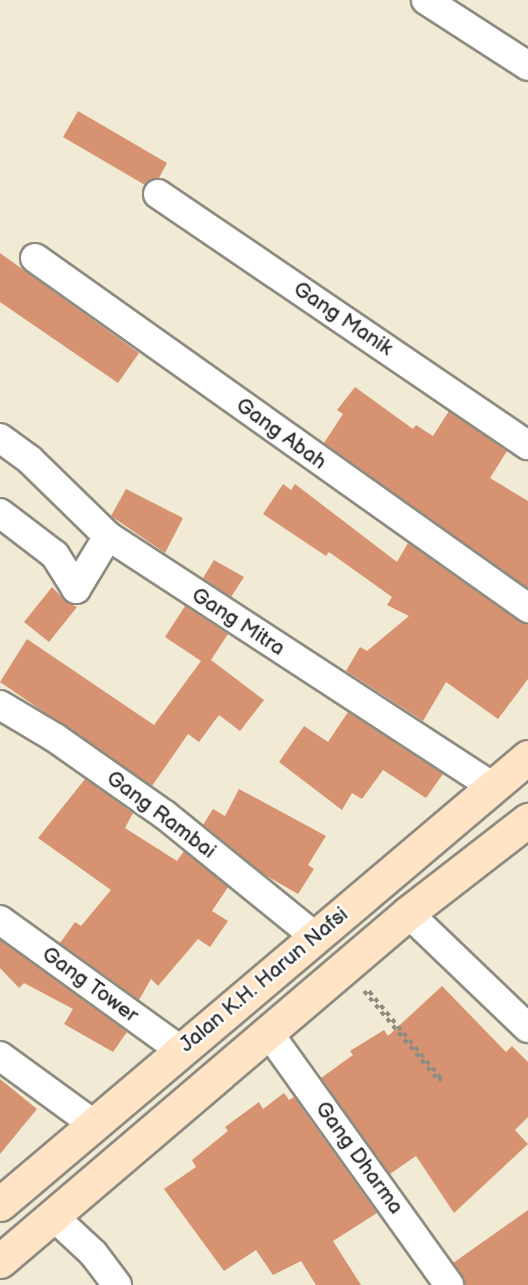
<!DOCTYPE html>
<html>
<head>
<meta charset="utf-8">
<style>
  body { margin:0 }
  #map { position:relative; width:528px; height:1285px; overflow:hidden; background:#f1ebd5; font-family:"Balsamiq Sans",sans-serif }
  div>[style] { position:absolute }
  .building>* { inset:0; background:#d79371 }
  .path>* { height:4px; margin-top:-2px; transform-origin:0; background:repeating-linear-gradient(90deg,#8e8b80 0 4.5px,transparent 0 9px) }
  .roads { filter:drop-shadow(2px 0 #8e8b80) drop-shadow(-2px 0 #8e8b80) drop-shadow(0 2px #8e8b80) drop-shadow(0 -2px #8e8b80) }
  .minor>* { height:28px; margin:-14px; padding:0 14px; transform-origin:14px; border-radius:14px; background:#fff }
  .secondary>* { height:33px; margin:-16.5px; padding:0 16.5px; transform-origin:16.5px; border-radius:16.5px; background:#ffe4c6 }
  span { translate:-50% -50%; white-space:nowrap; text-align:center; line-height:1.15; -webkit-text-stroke:5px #fff; paint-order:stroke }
  .street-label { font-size:21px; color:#2b2b2b }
</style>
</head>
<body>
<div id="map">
  <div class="building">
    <div style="clip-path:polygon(78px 111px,167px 163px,159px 178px,145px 185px,63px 137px)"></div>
    <div style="clip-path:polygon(0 253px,139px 353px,118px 383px,0 302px)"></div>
    <div style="clip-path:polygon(355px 387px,413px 429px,416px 425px,433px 436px,449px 411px,507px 451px,490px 478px,528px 501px,528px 588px,324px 443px,343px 414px,337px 410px)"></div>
    <div style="clip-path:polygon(283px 484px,291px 490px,295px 484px,397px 562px,408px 543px,518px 621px,528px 624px,528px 679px,498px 719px,446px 682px,423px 721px,346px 671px,360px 647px,367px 651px,409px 616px,387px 605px,392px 597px,329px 552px,326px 556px,263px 514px)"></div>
    <div style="clip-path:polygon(126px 489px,183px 518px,165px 553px,111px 516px)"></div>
    <div style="clip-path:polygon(214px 560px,244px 577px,231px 597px,203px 578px)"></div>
    <div style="clip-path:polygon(52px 587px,68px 603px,77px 607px,49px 642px,24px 622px)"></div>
    <div style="clip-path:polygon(185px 606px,228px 634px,211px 660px,264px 700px,240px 731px,219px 715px,199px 742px,188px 734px,152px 786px,0 682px,27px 639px,154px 725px,201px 661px,165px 637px)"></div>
    <div style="clip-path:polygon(348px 712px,443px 774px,426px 798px,383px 770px,362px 799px,352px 793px,342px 810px,279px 762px,304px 726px,328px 742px)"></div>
    <div style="clip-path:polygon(85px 779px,133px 813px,125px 828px,177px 861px,184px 851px,228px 887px,212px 911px,228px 921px,210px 947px,198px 939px,158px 986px,151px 979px,139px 1000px,60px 943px,75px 922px,81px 926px,111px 890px,38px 838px)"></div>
    <div style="clip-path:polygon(239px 789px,326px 836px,308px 865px,314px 869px,298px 894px,265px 875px,203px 825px,213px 809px,225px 816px)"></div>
    <div style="clip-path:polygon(0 940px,127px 1032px,113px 1052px,64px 1024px,73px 1009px,24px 983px,19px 988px,0 968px)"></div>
    <div style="clip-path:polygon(442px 986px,506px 1052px,512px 1046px,528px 1062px,528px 1117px,515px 1130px,528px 1144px,454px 1213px,416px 1156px,390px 1174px,321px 1078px,353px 1055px,350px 1051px,384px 1030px,388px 1036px)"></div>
    <div style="clip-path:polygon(0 1079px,37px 1109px,0 1154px)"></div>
    <div style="clip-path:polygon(284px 1093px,289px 1100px,294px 1097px,377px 1213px,333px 1241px,361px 1285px,316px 1285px,301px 1261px,273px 1275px,256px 1250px,224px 1271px,164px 1189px,196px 1167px,192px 1160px,228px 1131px,225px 1127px,259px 1102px,263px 1109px)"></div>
    <div style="clip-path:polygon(528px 1210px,528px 1285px,465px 1285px,453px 1263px)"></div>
  </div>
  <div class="path">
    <div style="left:364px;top:991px;width:117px;rotate:50.2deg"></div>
    <div style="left:439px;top:1081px;width:4px;rotate:-56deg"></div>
    <div style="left:441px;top:1078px;width:114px;rotate:-129.7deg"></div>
  </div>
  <div class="roads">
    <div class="minor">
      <div style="left:426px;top:0;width:121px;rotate:32.9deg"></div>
      <div style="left:158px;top:194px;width:447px;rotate:34.2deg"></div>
      <div style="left:35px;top:258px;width:605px;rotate:35.37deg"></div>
      <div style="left:0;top:438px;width:37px;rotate:36deg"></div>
      <div style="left:30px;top:460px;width:109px;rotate:44.3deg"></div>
      <div style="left:108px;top:536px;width:458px;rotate:33.1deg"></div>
      <div style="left:0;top:513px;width:69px;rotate:37.4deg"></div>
      <div style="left:55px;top:555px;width:40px;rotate:58deg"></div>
      <div style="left:76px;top:589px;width:62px;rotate:-58.9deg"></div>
      <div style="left:0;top:705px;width:63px;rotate:30.7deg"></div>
      <div style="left:54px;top:737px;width:136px;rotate:35.1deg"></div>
      <div style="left:165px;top:815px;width:191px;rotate:39deg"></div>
      <div style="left:408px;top:913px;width:166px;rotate:43.8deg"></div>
      <div style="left:0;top:920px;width:222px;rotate:35.8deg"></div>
      <div style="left:268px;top:1032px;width:311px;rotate:54.4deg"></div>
      <div style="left:0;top:1056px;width:114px;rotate:36.1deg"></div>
      <div style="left:53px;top:1216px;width:54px;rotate:42.8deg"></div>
      <div style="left:93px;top:1253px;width:40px;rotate:53deg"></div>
    </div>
    <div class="secondary">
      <div style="left:0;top:1204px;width:692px;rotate:-40.25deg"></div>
      <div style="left:0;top:1261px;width:536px;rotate:-40.46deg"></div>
      <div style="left:408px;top:913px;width:152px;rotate:-37.8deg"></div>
    </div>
  </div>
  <div class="street-label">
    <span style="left:343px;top:319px;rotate:34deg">Gang Manik</span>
    <span style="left:281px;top:434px;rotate:36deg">Gang Abah</span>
    <span style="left:238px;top:622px;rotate:33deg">Gang Mitra</span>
    <span style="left:161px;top:815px;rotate:37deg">Gang Rambai</span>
    <span style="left:264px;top:980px;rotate:-40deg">Jalan K.H. Harun Nafsi</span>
    <span style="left:90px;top:985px;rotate:36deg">Gang Tower</span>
    <span style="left:359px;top:1158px;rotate:54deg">Gang Dharma</span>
  </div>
</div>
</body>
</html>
